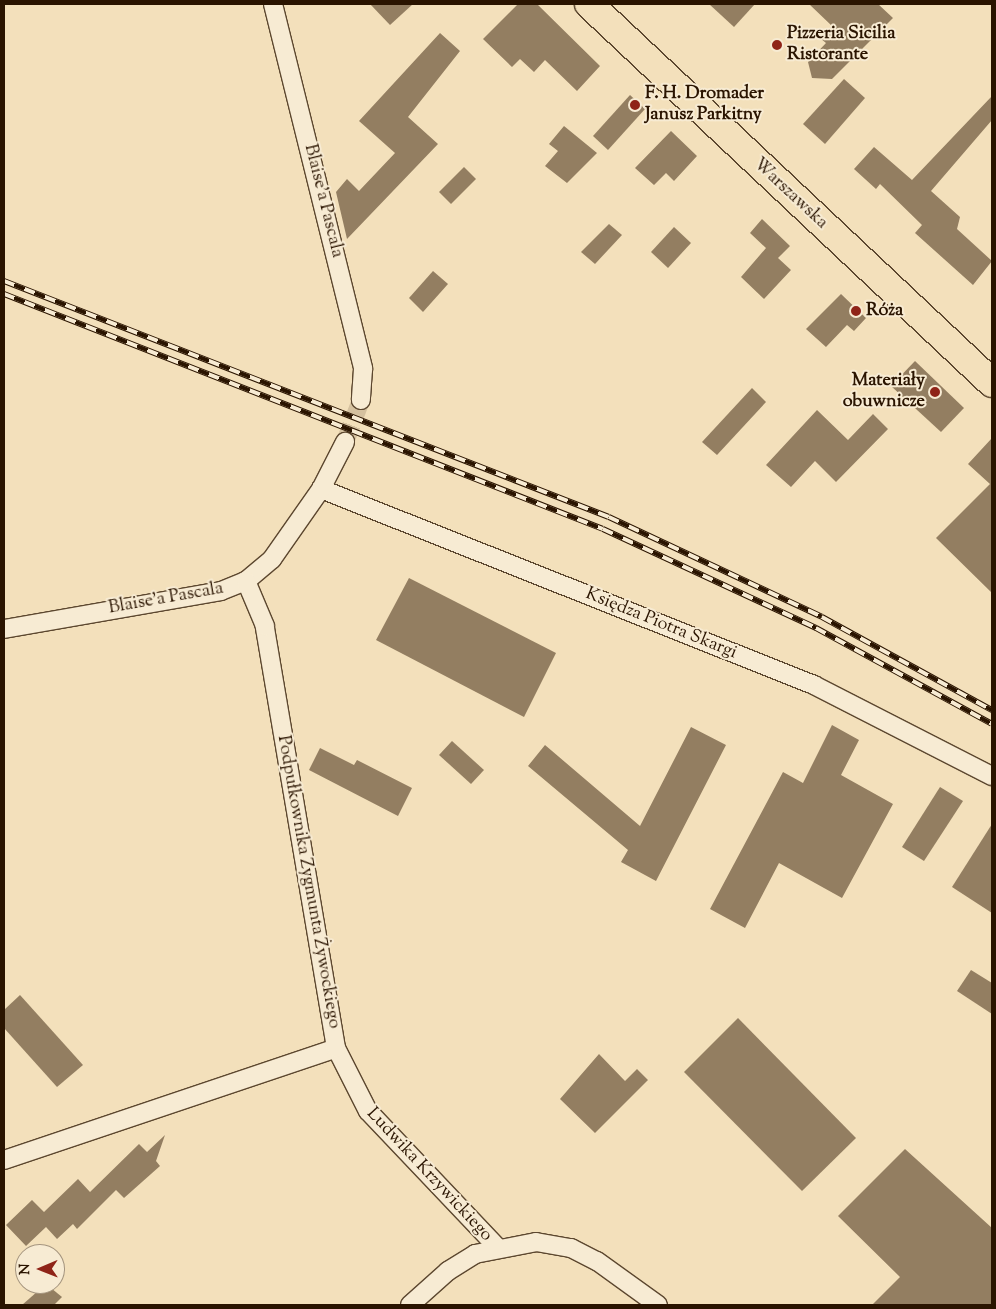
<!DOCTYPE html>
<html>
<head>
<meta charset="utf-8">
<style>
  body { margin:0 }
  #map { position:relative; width:996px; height:1309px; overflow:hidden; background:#f3e0bb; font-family:"Sorts Mill Goudy",serif }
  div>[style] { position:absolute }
  .building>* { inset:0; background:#937e61 }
  .street-tunnel>* { height:18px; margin-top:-9px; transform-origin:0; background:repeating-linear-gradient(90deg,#d5c19f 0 18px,transparent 0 27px) }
  .roads { filter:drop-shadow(1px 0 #5c472f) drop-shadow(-1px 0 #5c472f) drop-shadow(0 1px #5c472f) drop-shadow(0 -1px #5c472f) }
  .street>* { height:18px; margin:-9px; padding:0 9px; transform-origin:9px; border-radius:9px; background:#f7ebd3 }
  .primary>* { height:28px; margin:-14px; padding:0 14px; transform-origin:14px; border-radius:14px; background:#f3e0bb }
  .rail>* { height:5.5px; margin-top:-2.75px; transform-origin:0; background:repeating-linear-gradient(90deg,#f7ebd3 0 11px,#2a1400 0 22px); box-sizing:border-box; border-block:1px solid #2a1400 }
  .dots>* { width:14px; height:14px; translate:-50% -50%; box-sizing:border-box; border:2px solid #f7ebd3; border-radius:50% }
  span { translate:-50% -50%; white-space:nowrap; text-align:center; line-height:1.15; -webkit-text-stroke:4px #f7ebd3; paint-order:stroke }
  .poi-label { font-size:18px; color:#2a1400; font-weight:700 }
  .left { translate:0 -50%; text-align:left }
  .right { translate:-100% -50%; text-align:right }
  .street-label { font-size:18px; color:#2a1400 }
  .frame { position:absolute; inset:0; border:5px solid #2a1400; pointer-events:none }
  .north { position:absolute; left:15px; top:1244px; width:50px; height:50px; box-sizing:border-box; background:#f7ebd3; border:1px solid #a5957f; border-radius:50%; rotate:269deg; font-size:14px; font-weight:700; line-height:20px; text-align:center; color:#2a1400 }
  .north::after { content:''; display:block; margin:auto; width:18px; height:22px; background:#8f2418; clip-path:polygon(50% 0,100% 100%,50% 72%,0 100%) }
</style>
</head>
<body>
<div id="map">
  <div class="building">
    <div style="clip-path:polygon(370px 4px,413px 4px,390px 25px)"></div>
    <div style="clip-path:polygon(518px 4px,537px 4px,600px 66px,577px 91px,545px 60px,534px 72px,520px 59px,512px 67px,483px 39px)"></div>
    <div style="clip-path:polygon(709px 4px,755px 4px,734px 27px)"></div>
    <div style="clip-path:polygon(809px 4px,878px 4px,893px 18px,832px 79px,812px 78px,808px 62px,826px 43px,820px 38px,832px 26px)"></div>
    <div style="clip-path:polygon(440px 33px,460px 51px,408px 117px,438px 144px,347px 239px,336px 192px,347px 179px,359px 191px,395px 153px,359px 121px)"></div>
    <div style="clip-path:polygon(844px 79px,865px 98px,825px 144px,803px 124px)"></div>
    <div style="clip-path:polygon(630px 95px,645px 109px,608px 150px,593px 136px)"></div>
    <div style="clip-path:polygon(992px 96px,992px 120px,931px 191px,960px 217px,957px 229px,992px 261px,973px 285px,915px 233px,922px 225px,880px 184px,876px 189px,854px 169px,874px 147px,912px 180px)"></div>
    <div style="clip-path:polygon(564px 126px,597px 153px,567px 183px,545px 166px,558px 151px,549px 144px)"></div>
    <div style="clip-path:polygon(671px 131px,697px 156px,674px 181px,666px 173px,654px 185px,635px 168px)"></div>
    <div style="clip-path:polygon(464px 167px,476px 179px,451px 204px,439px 192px)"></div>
    <div style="clip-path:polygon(762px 219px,790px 246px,778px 258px,791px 270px,764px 299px,741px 277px,766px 248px,750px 233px)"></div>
    <div style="clip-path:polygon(609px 224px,622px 235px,595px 264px,581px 252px)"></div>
    <div style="clip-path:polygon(674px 227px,691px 243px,668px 268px,651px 252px)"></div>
    <div style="clip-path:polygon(433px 271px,448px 284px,423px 312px,409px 298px)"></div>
    <div style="clip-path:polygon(841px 294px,866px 318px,854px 331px,847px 325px,826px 347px,806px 329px)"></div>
    <div style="clip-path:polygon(915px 361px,964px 408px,941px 432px,891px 386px)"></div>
    <div style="clip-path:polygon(752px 388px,766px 402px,717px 455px,702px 442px)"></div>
    <div style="clip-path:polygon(817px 410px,848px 440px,873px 414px,888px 429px,836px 482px,815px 461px,791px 487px,766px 465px)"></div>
    <div style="clip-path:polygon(992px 438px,992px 593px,936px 538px,990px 484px,968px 464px)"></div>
    <div style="clip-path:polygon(409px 578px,556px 653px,524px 717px,376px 640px)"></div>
    <div style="clip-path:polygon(832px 725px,859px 740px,841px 775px,893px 804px,842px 898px,779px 863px,745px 928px,710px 909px,783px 772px,803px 783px)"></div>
    <div style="clip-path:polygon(691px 727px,726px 745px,656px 881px,621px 862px,628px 850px,528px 766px,545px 745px,640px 826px)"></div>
    <div style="clip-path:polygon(452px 741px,484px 770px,471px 784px,439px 755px)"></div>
    <div style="clip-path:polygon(320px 748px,354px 765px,357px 760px,412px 788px,398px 816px,309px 770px)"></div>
    <div style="clip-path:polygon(940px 787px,963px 801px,924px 861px,902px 847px)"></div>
    <div style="clip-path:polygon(992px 824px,992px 913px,952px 887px)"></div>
    <div style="clip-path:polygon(971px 970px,992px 983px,992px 1014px,957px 991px)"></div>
    <div style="clip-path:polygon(20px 995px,83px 1065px,57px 1087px,4px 1028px,4px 1010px)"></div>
    <div style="clip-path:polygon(738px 1018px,856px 1138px,802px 1191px,684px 1072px)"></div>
    <div style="clip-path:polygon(599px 1054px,625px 1081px,637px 1069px,648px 1080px,595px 1133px,560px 1099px)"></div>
    <div style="clip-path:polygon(165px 1135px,156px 1161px,160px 1166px,124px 1198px,116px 1190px,77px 1229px,73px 1224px,57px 1239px,46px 1227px,26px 1246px,6px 1225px,32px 1200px,44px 1212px,78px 1179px,90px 1192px,139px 1144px,147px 1152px)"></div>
    <div style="clip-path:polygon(905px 1149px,992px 1228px,992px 1305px,872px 1305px,900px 1277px,838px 1216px)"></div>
    <div style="clip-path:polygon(46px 1284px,62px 1297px,54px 1305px,22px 1305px)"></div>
  </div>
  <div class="street-tunnel">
    <div style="left:345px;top:442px;width:45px;rotate:-69.1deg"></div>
  </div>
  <div class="roads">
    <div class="street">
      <div style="left:273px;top:4px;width:376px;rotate:76.1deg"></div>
      <div style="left:363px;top:369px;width:31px;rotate:94deg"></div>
      <div style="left:321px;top:489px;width:531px;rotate:21.68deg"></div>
      <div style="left:814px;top:685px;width:200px;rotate:27.1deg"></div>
      <div style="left:4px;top:629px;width:220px;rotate:-9.9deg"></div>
      <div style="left:221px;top:591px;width:27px;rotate:-22deg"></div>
      <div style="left:246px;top:581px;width:34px;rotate:-40deg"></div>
      <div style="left:272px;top:559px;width:85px;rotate:-55deg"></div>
      <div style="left:321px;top:489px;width:53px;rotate:-62.9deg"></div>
      <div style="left:336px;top:1048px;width:71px;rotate:63.1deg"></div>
      <div style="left:368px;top:1111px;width:187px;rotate:46.5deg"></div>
      <div style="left:4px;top:1160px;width:350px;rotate:-18.6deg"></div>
      <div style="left:336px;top:1048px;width:428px;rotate:-99.6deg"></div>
      <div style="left:265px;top:626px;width:49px;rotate:-112.9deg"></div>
      <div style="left:410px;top:1305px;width:51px;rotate:-41.8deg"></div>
      <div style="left:448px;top:1271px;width:32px;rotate:-32deg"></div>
      <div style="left:475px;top:1254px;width:62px;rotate:-11.1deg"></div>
      <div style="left:536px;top:1242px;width:36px;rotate:10deg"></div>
      <div style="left:571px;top:1248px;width:29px;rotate:27deg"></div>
      <div style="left:597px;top:1261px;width:75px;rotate:35.8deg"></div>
    </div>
    <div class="primary">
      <div style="left:589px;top:4px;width:553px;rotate:43.24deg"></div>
    </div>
  </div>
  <div class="rail">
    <div style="left:4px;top:281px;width:649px;rotate:21.31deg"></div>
    <div style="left:609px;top:517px;width:235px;rotate:25.1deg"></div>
    <div style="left:822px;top:617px;width:194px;rotate:28.7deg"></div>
    <div style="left:4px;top:294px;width:643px;rotate:21.42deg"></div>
    <div style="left:603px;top:529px;width:235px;rotate:24.9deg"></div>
    <div style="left:816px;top:628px;width:200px;rotate:28.6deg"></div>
  </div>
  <div class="dots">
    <div style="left:777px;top:45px;background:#8f2418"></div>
    <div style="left:635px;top:105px;background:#8f2418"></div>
    <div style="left:856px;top:311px;background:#8f2418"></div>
    <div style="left:935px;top:392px;background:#8f2418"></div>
  </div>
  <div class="poi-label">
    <span class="left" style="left:787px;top:45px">Pizzeria Sicilia<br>Ristorante</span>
    <span class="left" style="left:645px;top:105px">F. H. Dromader<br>Janusz Parkitny</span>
    <span class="left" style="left:866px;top:311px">Róża</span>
    <span class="right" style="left:925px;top:392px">Materiały<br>obuwnicze</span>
  </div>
  <div class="street-label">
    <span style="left:790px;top:194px;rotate:43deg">Warszawska</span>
    <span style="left:323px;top:201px;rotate:76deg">Blaise'a Pascala</span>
    <span style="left:166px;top:599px;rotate:-10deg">Blaise'a Pascala</span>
    <span style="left:661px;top:624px;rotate:22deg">Księdza Piotra Skargi</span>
    <span style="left:308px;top:882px;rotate:80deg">Podpułkownika Zygmunta Żywockiego</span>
    <span style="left:429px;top:1175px;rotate:47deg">Ludwika Krzywickiego</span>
  </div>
  <div class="frame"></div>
  <div class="north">N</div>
</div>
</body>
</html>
